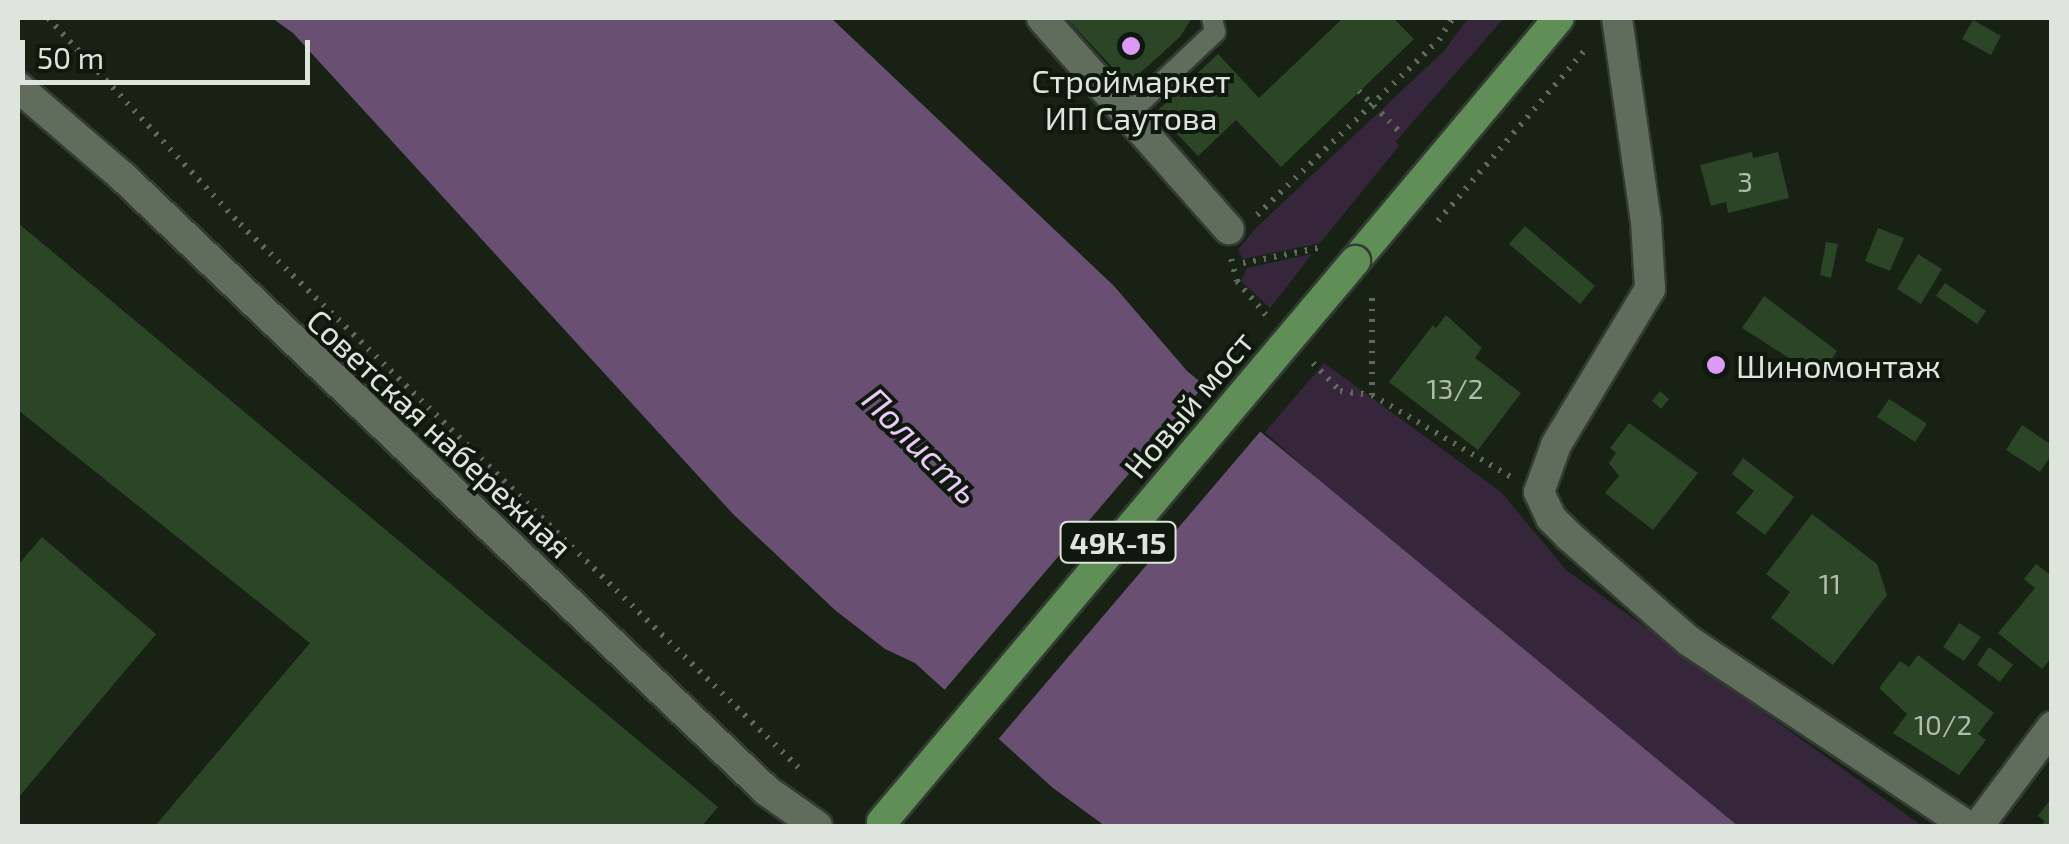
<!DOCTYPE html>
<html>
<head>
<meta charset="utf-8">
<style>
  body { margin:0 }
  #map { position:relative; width:2069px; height:844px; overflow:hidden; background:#172215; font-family:"Exo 2",sans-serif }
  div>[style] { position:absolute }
  .green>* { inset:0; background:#36263c }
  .water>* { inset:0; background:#695072 }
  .pier>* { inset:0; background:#172215 }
  .building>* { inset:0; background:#2b4526 }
  .path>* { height:6px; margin-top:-3px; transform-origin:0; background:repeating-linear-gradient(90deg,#5f695e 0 2.5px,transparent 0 10.5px) }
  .roads { filter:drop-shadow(2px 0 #333b33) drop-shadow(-2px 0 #333b33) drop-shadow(0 2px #333b33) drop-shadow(0 -2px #333b33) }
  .service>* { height:20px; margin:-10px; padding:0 10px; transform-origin:10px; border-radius:10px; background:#606d5d }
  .minor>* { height:30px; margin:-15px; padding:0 15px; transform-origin:15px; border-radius:15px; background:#606d5d }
  .primary>* { height:30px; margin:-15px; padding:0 15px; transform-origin:15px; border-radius:15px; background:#5f8f56 }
  .path-bridge>* { height:6px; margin-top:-3px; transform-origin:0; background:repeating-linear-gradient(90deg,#5f695e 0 2.5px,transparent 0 10.5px) }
  .bridges { filter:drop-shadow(2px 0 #333b33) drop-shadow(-2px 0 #333b33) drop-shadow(0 2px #333b33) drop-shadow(0 -2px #333b33) }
  .primary-bridge>* { height:30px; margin:-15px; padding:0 15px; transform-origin:15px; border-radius:15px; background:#5f8f56 }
  .dots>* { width:28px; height:28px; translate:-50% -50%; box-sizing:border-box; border:5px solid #0e180c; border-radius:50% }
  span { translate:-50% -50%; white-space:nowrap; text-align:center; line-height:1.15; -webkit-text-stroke:8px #0e180c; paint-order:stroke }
  .number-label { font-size:28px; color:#b0bdae }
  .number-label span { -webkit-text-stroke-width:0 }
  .shield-label span { padding:2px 8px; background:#0e180c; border:2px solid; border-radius:8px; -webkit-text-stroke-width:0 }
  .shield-label { font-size:30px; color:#dde5dc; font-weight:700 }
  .poi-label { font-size:32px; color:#dde5dc }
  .left { translate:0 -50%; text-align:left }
  .street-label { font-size:32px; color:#dde5dc }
  .water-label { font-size:35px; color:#ebc9f8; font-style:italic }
  .frame { position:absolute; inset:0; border:20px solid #dde5dc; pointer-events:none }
  .scale { position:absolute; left:20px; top:40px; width:290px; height:45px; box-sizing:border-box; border:5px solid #dde5dc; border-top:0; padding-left:12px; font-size:30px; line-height:35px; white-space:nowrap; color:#dde5dc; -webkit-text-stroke:8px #0e180c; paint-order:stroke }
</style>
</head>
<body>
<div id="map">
  <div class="green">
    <div style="clip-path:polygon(1468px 18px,1504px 18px,1396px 141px,1399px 146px,1320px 243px,1243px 259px,1238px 250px,1255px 229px,1444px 51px)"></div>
    <div style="clip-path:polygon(1312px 254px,1270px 308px,1241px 281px,1247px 268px)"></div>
    <div style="clip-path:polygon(1324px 363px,1501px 492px,1566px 570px,1922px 826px,1738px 826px,1341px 501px,1265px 432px)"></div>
  </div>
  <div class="water">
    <div style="clip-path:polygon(272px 18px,831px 18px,1114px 286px,1187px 371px,1738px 826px,1105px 826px,1053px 788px,915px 663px,885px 649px,835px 610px,733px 514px,293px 33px)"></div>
  </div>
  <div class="pier">
    <div style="clip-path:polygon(1208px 381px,1265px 426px,995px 743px,941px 694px)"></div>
  </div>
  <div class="building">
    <div style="clip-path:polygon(1056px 18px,1192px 18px,1180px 37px,1128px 84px,1069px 21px,1064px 26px)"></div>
    <div style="clip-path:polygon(1343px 18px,1393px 18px,1414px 39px,1281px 167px,1236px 120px,1198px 156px,1156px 112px,1218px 54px,1259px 98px)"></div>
    <div style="clip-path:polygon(1973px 20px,2001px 36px,1991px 55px,1962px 39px)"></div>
    <div style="clip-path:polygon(1752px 152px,1753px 158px,1778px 152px,1789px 198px,1728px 213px,1726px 202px,1711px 206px,1700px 165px)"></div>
    <div style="clip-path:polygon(18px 223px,718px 807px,702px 826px,155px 826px,310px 643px,18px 410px)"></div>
    <div style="clip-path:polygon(1525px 226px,1595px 286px,1580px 304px,1509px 244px)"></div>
    <div style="clip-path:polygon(1878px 228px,1904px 238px,1890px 271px,1865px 261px)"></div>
    <div style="clip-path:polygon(1826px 242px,1838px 244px,1831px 278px,1820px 275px)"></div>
    <div style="clip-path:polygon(1918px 254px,1942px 269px,1921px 304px,1897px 289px)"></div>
    <div style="clip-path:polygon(1945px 283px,1986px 311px,1977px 324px,1936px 296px)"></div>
    <div style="clip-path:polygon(1764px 296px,1837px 351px,1819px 377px,1742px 328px)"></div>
    <div style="clip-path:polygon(1446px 315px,1482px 348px,1475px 358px,1521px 393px,1478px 450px,1389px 382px,1433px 325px,1436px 328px)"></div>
    <div style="clip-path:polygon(1660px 391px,1669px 399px,1661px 409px,1652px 401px)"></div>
    <div style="clip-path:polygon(1889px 399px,1927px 424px,1915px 442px,1877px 417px)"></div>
    <div style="clip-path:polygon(1629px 423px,1698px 473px,1653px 530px,1605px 493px,1619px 476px,1609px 463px,1616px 453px,1610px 448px)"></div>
    <div style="clip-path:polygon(2022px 425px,2052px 445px,2052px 454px,2040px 472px,2006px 450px)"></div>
    <div style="clip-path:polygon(1743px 458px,1794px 497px,1765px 535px,1736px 513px,1754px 491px,1732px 474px)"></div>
    <div style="clip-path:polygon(1812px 514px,1877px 564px,1887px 595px,1833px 665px,1771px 618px,1790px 592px,1766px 574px)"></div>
    <div style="clip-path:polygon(42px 537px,156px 634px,18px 798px,18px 565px)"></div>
    <div style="clip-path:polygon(2036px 564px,2052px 576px,2052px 657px,2042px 669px,1998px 633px,2035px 588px,2024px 579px)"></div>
    <div style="clip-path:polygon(1959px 623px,1981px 637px,1964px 661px,1943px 647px)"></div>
    <div style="clip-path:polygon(1989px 647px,2013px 665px,2000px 682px,1977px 665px)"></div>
    <div style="clip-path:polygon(1918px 655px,1994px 713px,1978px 734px,1986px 740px,1959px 775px,1893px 733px,1907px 714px,1879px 688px,1900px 661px,1909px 667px)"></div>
    <div style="clip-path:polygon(2052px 797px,2052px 826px,2041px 826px,2045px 821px,2038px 816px)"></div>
  </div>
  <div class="path">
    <div style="left:48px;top:18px;width:282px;rotate:47deg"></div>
    <div style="left:240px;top:224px;width:779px;rotate:44.22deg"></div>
    <div style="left:1257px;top:215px;width:252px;rotate:-43.9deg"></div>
    <div style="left:1439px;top:40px;width:26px;rotate:-58deg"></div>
    <div style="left:1438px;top:221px;width:227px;rotate:-49.3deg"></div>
    <div style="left:1231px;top:259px;width:23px;rotate:75deg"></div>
    <div style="left:1237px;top:281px;width:45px;rotate:49.5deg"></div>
    <div style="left:1243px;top:263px;width:77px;rotate:-11.2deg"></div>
    <div style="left:1313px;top:363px;width:39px;rotate:46deg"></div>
    <div style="left:1340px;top:391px;width:32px;rotate:7deg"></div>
    <div style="left:1372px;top:395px;width:161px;rotate:30.5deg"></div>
    <div style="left:1372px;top:395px;width:103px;rotate:-90deg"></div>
  </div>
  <div class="roads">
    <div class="service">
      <div style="left:1128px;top:114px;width:120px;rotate:-43.3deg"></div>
      <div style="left:1215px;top:32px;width:14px;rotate:-102deg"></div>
    </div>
    <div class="minor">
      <div style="left:1042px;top:18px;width:282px;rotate:48.5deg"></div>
      <div style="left:1617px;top:18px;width:205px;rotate:81.9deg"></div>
      <div style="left:1646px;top:221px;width:68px;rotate:86.6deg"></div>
      <div style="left:1650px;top:289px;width:182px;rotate:121.1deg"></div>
      <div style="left:1556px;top:445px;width:50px;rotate:109.9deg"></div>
      <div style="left:1539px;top:492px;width:29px;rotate:65deg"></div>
      <div style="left:1551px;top:518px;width:25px;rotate:45deg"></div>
      <div style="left:1569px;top:536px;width:159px;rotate:41.2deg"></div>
      <div style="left:1689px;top:641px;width:334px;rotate:33.6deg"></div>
      <div style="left:18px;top:87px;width:138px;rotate:40.6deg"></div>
      <div style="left:123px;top:177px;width:890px;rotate:43.63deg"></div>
      <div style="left:767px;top:791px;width:61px;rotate:35deg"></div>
      <div style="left:1978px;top:826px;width:124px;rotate:-53.2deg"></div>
    </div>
    <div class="primary">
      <div style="left:1355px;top:261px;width:317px;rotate:-50deg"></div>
    </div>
  </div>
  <div class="path-bridge">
    <div style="left:1359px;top:91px;width:62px;rotate:45deg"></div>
  </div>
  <div class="bridges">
    <div class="primary-bridge">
      <div style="left:882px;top:822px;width:734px;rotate:-49.86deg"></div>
    </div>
  </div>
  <div class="dots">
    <div style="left:1131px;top:46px;background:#dc99f5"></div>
    <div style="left:1716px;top:365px;background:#dc99f5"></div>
  </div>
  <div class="number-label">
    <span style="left:1745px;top:181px">3</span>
    <span style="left:1455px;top:388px">13/2</span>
    <span style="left:1830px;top:583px">11</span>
    <span style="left:1943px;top:724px">10/2</span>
  </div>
  <div class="shield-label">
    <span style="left:1118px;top:542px">49К-15</span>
  </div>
  <div class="poi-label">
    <span style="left:1131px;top:99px">Строймаркет<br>ИП Саутова</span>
    <span class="left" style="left:1736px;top:365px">Шиномонтаж</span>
  </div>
  <div class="street-label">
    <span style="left:1188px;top:404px;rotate:-50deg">Новый мост</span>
    <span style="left:440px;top:433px;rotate:43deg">Советская набережная</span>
  </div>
  <div class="water-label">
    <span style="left:922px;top:445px;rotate:45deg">Полисть</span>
  </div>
  <div class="frame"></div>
  <div class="scale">50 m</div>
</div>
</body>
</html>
